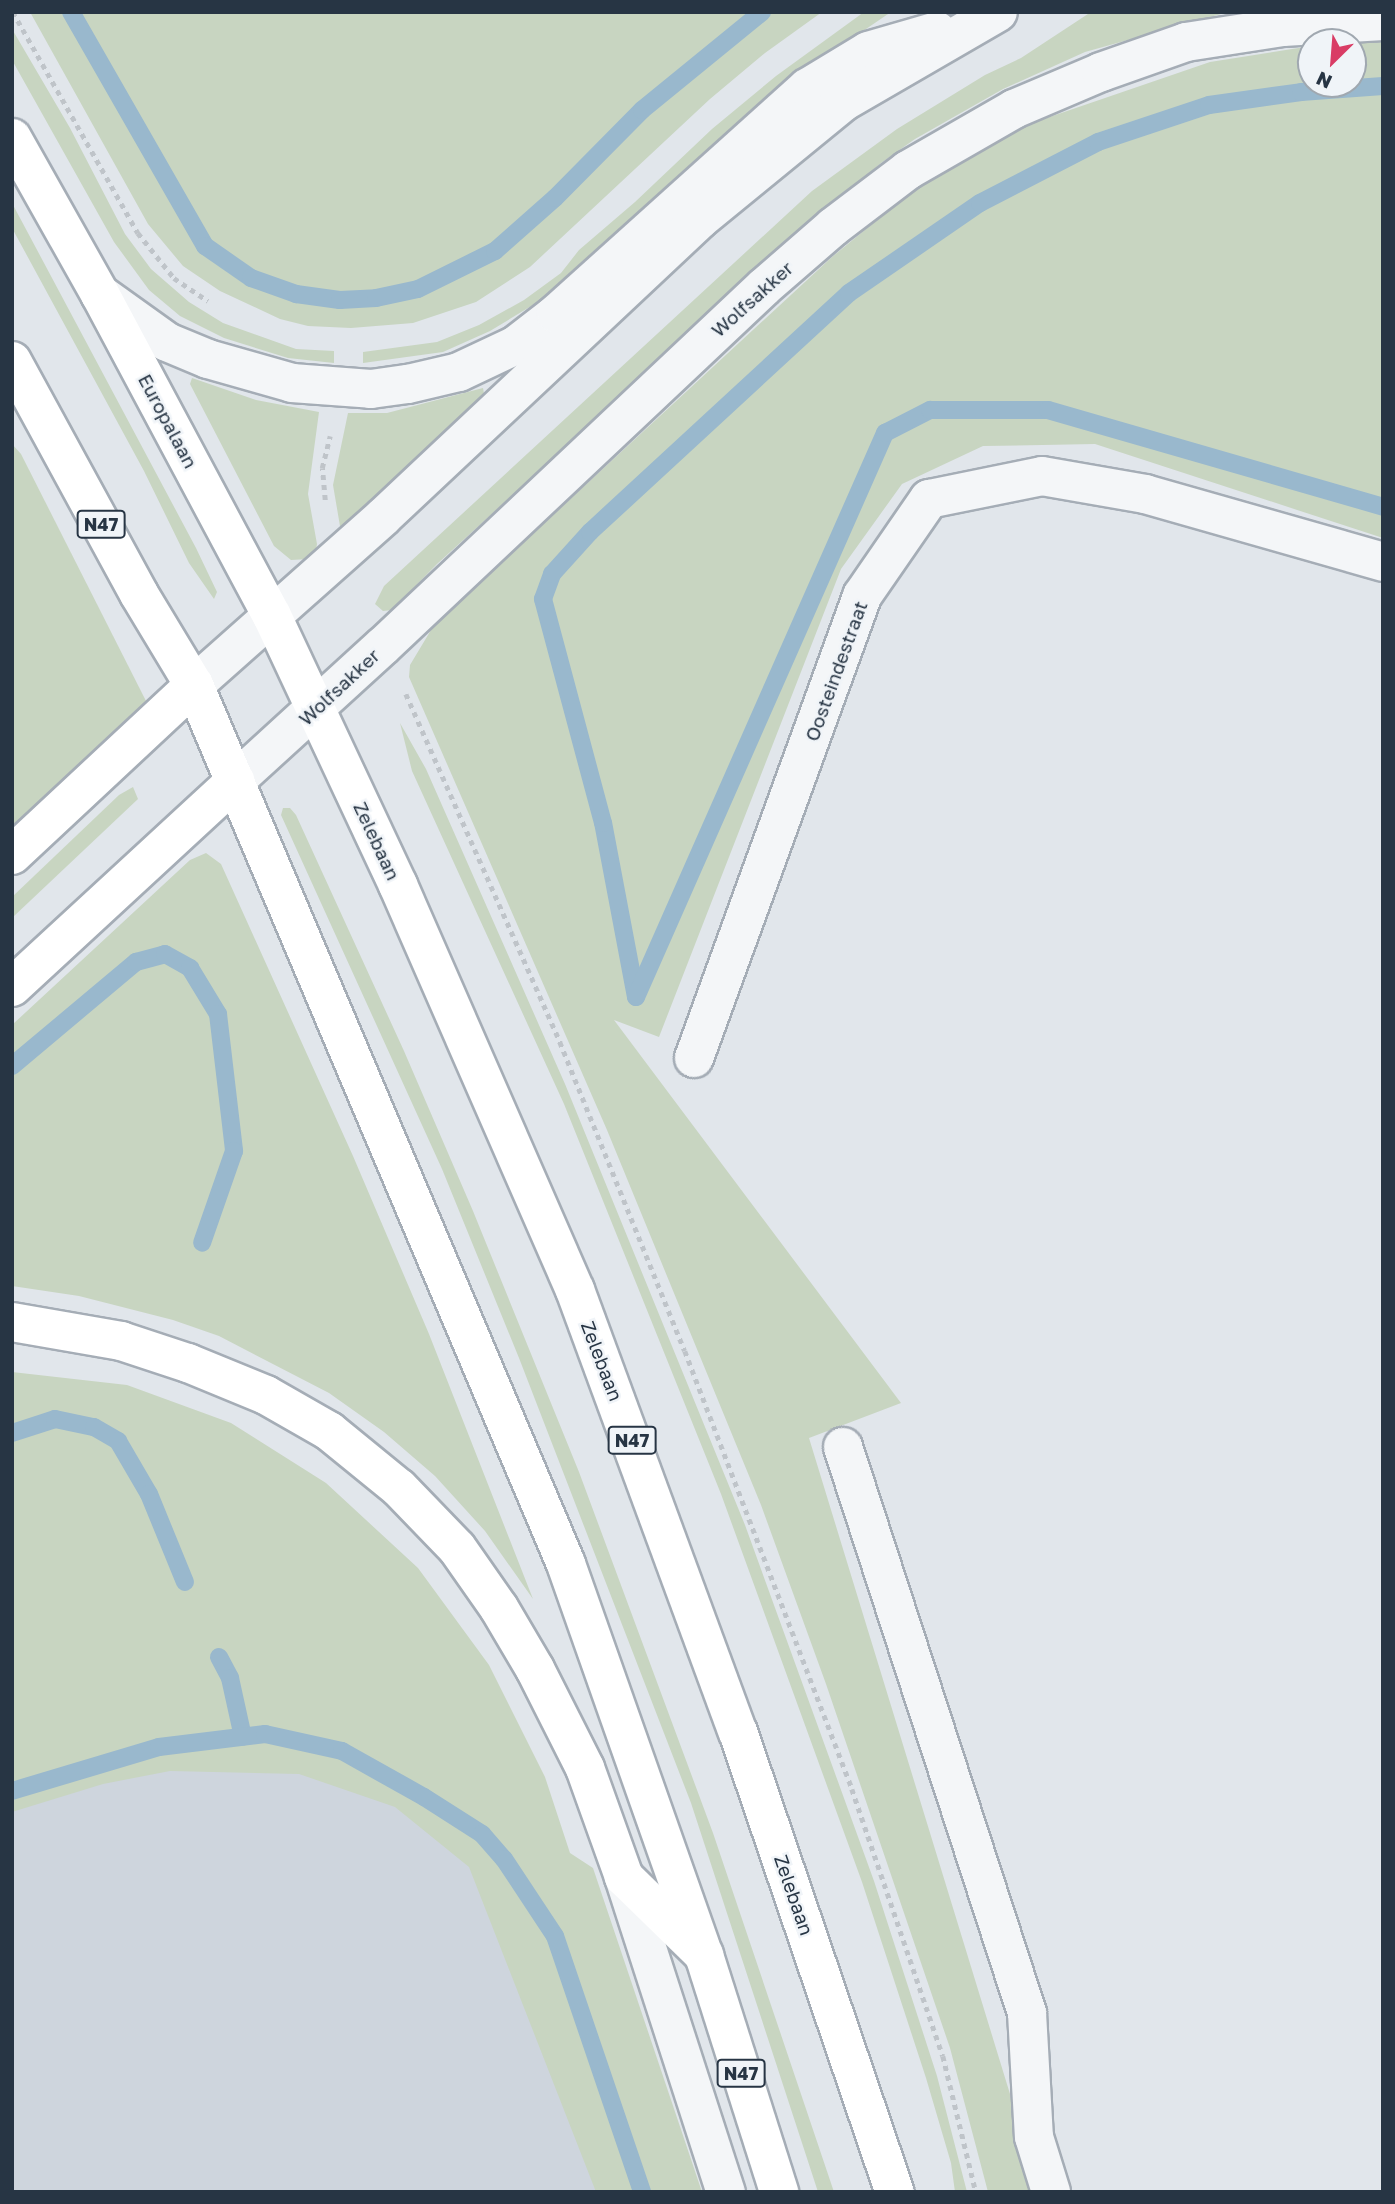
<!DOCTYPE html>
<html>
<head>
<meta charset="utf-8">
<style>
  body { margin:0 }
  #map { position:relative; width:1395px; height:2204px; overflow:hidden; background:#e1e6eb; font-family:"Golos Text",sans-serif }
  div>[style] { position:absolute }
  .built>* { inset:0; background:#ced5dd }
  .green>* { inset:0; background:#c8d5c1 }
  .stream>* { height:18px; margin:-9px; padding:0 9px; transform-origin:9px; border-radius:9px; background:#99b8cd }
  .path>* { height:4.5px; margin-top:-2.25px; transform-origin:0; background:repeating-linear-gradient(90deg,#bfc4c9 0 5px,transparent 0 10px) }
  .roads { filter:drop-shadow(2px 0 #a5adb6) drop-shadow(-2px 0 #a5adb6) drop-shadow(0 2px #a5adb6) drop-shadow(0 -2px #a5adb6) }
  .minor>* { height:38px; margin:-19px; padding:0 19px; transform-origin:19px; border-radius:19px; background:#f4f6f8 }
  .major>* { height:38px; margin:-19px; padding:0 19px; transform-origin:19px; border-radius:19px; background:#fff }
  .highway>* { height:38px; margin:-19px; padding:0 19px; transform-origin:19px; border-radius:19px; background:#fff }
  span { translate:-50% -50%; white-space:nowrap; text-align:center; line-height:1.15; -webkit-text-stroke:5px #f0f4f8; paint-order:stroke }
  .shield-label span { padding:2px 5px; background:#f0f4f8; border:2px solid; border-radius:5px; -webkit-text-stroke-width:0 }
  .shield-label { font-size:18px; color:#273544; font-weight:700 }
  .street-label { font-size:19px; color:#273544 }
  .frame { position:absolute; inset:0; border:14px solid #273544; pointer-events:none }
  .north { position:absolute; left:1297px; top:28px; width:70px; height:70px; box-sizing:border-box; background:#f0f4f8; border:2px solid #a0a8b0; border-radius:50%; rotate:205deg; font-size:19px; font-weight:700; line-height:28px; text-align:center; color:#273544 }
  .north::after { content:''; display:block; margin:auto; width:24px; height:32px; background:#d93c65; clip-path:polygon(50% 0,100% 100%,50% 72%,0 100%) }
</style>
</head>
<body>
<div id="map">
  <div class="built">
    <div style="clip-path:polygon(265px 1734px,482px 1834px,642px 2192px,12px 2192px,12px 1791px,159px 1747px)"></div>
  </div>
  <div class="green">
    <div style="clip-path:polygon(30px 12px,822px 12px,765px 53px,710px 99px,530px 267px,476px 302px,413px 323px,351px 328px,308px 326px,280px 319px,220px 291px,183px 266px,148px 224px)"></div>
    <div style="clip-path:polygon(864px 12px,891px 12px,791px 80px,693px 163px,578px 271px,533px 305px,490px 331px,443px 352px,363px 363px,363px 352px,437px 342px,479px 325px,524px 300px,561px 273px,579px 250px,635px 202px,712px 129px,776px 76px)"></div>
    <div style="clip-path:polygon(1091px 12px,1228px 12px,1085px 52px,1003px 89px,915px 139px,881px 163px,816px 218px,437px 564px,392px 610px,383px 611px,375px 604px,384px 586px,812px 191px,897px 129px,985px 75px,1021px 58px)"></div>
    <div style="clip-path:polygon(12px 29px,70px 128px,125px 234px,151px 269px,189px 302px,223px 323px,296px 349px,334px 351px,334px 363px,288px 358px,224px 338px,180px 316px,149px 290px,114px 242px,12px 60px)"></div>
    <div style="clip-path:polygon(1383px 41px,1383px 538px,1095px 444px,983px 446px,902px 484px,841px 569px,659px 1037px,614px 1020px,901px 1403px,809px 1438px,1010px 2094px,1018px 2146px,1031px 2192px,988px 2192px,950px 2048px,826px 1684px,761px 1505px,607px 1130px,409px 677px,410px 665px,434px 625px,832px 257px,933px 174px,1035px 122px,1210px 62px,1311px 46px,1311px 84px,1353px 84px,1353px 43px)"></div>
    <div style="clip-path:polygon(12px 203px,196px 548px,217px 592px,214px 599px,189px 563px,144px 471px,12px 228px)"></div>
    <div style="clip-path:polygon(192px 378px,256px 400px,319px 412px,308px 494px,317px 544px,315px 555px,309px 559px,291px 560px,274px 546px,190px 384px)"></div>
    <div style="clip-path:polygon(483px 388px,485px 399px,341px 532px,333px 485px,348px 413px,387px 413px)"></div>
    <div style="clip-path:polygon(12px 444px,21px 454px,146px 701px,12px 826px)"></div>
    <div style="clip-path:polygon(400px 723px,426px 769px,565px 1084px,745px 1525px,874px 1881px,937px 2076px,967px 2192px,955px 2192px,951px 2163px,926px 2078px,862px 1882px,721px 1494px,564px 1104px,412px 771px)"></div>
    <div style="clip-path:polygon(133px 787px,138px 799px,12px 918px,12px 897px,119px 795px)"></div>
    <div style="clip-path:polygon(283px 808px,290px 808px,296px 815px,404px 1051px,473px 1211px,579px 1472px,713px 1833px,834px 2192px,818px 2192px,691px 1803px,519px 1358px,442px 1169px,281px 815px)"></div>
    <div style="clip-path:polygon(206px 853px,221px 864px,353px 1156px,429px 1334px,533px 1599px,485px 1531px,435px 1476px,384px 1432px,329px 1393px,219px 1336px,173px 1320px,79px 1296px,12px 1286px,12px 1025px,190px 860px)"></div>
    <div style="clip-path:polygon(12px 1372px,127px 1385px,231px 1423px,326px 1483px,418px 1568px,489px 1665px,545px 1777px,570px 1853px,593px 1868px,702px 2192px,596px 2192px,469px 1867px,395px 1807px,299px 1774px,170px 1771px,103px 1784px,12px 1812px,12px 1792px,86px 1769px,12px 1791px)"></div>
  </div>
  <div class="stream">
    <div style="left:71px;top:12px;width:270px;rotate:60.2deg"></div>
    <div style="left:205px;top:246px;width:56px;rotate:34.8deg"></div>
    <div style="left:251px;top:278px;width:48px;rotate:19.6deg"></div>
    <div style="left:296px;top:294px;width:44px;rotate:7.8deg"></div>
    <div style="left:340px;top:300px;width:36px;rotate:-3deg"></div>
    <div style="left:376px;top:298px;width:43px;rotate:-12.1deg"></div>
    <div style="left:418px;top:289px;width:86px;rotate:-26.3deg"></div>
    <div style="left:495px;top:251px;width:80px;rotate:-41.5deg"></div>
    <div style="left:555px;top:198px;width:124px;rotate:-45.3deg"></div>
    <div style="left:642px;top:110px;width:155px;rotate:-39.2deg"></div>
    <div style="left:636px;top:997px;width:177px;rotate:-100.7deg"></div>
    <div style="left:603px;top:823px;width:232px;rotate:-105deg"></div>
    <div style="left:543px;top:599px;width:27px;rotate:-70deg"></div>
    <div style="left:552px;top:574px;width:57px;rotate:-47.9deg"></div>
    <div style="left:590px;top:532px;width:352px;rotate:-42.7deg"></div>
    <div style="left:849px;top:293px;width:159px;rotate:-34.5deg"></div>
    <div style="left:980px;top:203px;width:133px;rotate:-27.3deg"></div>
    <div style="left:1098px;top:142px;width:117px;rotate:-18.4deg"></div>
    <div style="left:1209px;top:105px;width:93px;rotate:-8deg"></div>
    <div style="left:1301px;top:92px;width:82px;rotate:-4.2deg"></div>
    <div style="left:636px;top:997px;width:617px;rotate:-66.18deg"></div>
    <div style="left:885px;top:433px;width:51px;rotate:-27.1deg"></div>
    <div style="left:930px;top:410px;width:118px"></div>
    <div style="left:1048px;top:410px;width:349px;rotate:16.1deg"></div>
    <div style="left:12px;top:1066px;width:162px;rotate:-40deg"></div>
    <div style="left:136px;top:962px;width:30px;rotate:-15deg"></div>
    <div style="left:165px;top:954px;width:29px;rotate:29deg"></div>
    <div style="left:190px;top:968px;width:54px;rotate:58.7deg"></div>
    <div style="left:218px;top:1014px;width:138px;rotate:83.3deg"></div>
    <div style="left:234px;top:1151px;width:97px;rotate:109.2deg"></div>
    <div style="left:12px;top:1433px;width:45px;rotate:-18deg"></div>
    <div style="left:55px;top:1419px;width:40px;rotate:12deg"></div>
    <div style="left:94px;top:1427px;width:28px;rotate:30deg"></div>
    <div style="left:118px;top:1441px;width:61px;rotate:59.7deg"></div>
    <div style="left:149px;top:1494px;width:95px;rotate:67.8deg"></div>
    <div style="left:219px;top:1657px;width:24px;rotate:62deg"></div>
    <div style="left:230px;top:1678px;width:60px;rotate:77.6deg"></div>
    <div style="left:12px;top:1791px;width:153px;rotate:-16.7deg"></div>
    <div style="left:159px;top:1747px;width:107px;rotate:-7deg"></div>
    <div style="left:265px;top:1734px;width:79px;rotate:12.4deg"></div>
    <div style="left:342px;top:1751px;width:94px;rotate:29.3deg"></div>
    <div style="left:424px;top:1797px;width:69px;rotate:32.5deg"></div>
    <div style="left:482px;top:1834px;width:33px;rotate:49deg"></div>
    <div style="left:504px;top:1859px;width:92px;rotate:56.5deg"></div>
    <div style="left:555px;top:1936px;width:270px;rotate:71.2deg"></div>
  </div>
  <div class="path">
    <div style="left:13px;top:12px;width:254px;rotate:60.5deg"></div>
    <div style="left:138px;top:233px;width:58px;rotate:51.3deg"></div>
    <div style="left:174px;top:278px;width:41px;rotate:34.1deg"></div>
    <div style="left:325px;top:500px;width:32px;rotate:-95deg"></div>
    <div style="left:322px;top:468px;width:33px;rotate:-76deg"></div>
    <div style="left:406px;top:694px;width:381px;rotate:66.1deg"></div>
    <div style="left:560px;top:1042px;width:333px;rotate:68deg"></div>
    <div style="left:685px;top:1351px;width:469px;rotate:69.1deg"></div>
    <div style="left:852px;top:1789px;width:282px;rotate:71.2deg"></div>
    <div style="left:943px;top:2056px;width:140px;rotate:76.4deg"></div>
  </div>
  <div class="roads">
    <div class="minor">
      <div style="left:100px;top:294px;width:82px;rotate:35.6deg"></div>
      <div style="left:167px;top:342px;width:44px;rotate:22.5deg"></div>
      <div style="left:208px;top:359px;width:87px;rotate:15.9deg"></div>
      <div style="left:292px;top:383px;width:79px;rotate:4.3deg"></div>
      <div style="left:371px;top:389px;width:37px;rotate:-8deg"></div>
      <div style="left:408px;top:384px;width:52px;rotate:-13.2deg"></div>
      <div style="left:459px;top:372px;width:63px;rotate:-25.3deg"></div>
      <div style="left:516px;top:345px;width:51px;rotate:-37.8deg"></div>
      <div style="left:556px;top:314px;width:338px;rotate:-42deg"></div>
      <div style="left:807px;top:88px;width:71px;rotate:-31.2deg"></div>
      <div style="left:868px;top:51px;width:72px;rotate:-16.2deg"></div>
      <div style="left:194px;top:685px;width:253px;rotate:-41.6deg"></div>
      <div style="left:383px;top:517px;width:434px;rotate:-43.2deg"></div>
      <div style="left:699px;top:220px;width:186px;rotate:-39.3deg"></div>
      <div style="left:843px;top:102px;width:179px;rotate:-30.1deg"></div>
      <div style="left:235px;top:781px;width:200px;rotate:-42.4deg"></div>
      <div style="left:383px;top:646px;width:523px;rotate:-43.3deg"></div>
      <div style="left:764px;top:287px;width:91px;rotate:-41deg"></div>
      <div style="left:833px;top:227px;width:94px;rotate:-37.2deg"></div>
      <div style="left:908px;top:170px;width:122px;rotate:-29.9deg"></div>
      <div style="left:1014px;top:109px;width:95px;rotate:-23deg"></div>
      <div style="left:1101px;top:72px;width:90px;rotate:-19.4deg"></div>
      <div style="left:1186px;top:42px;width:98px;rotate:-8.8deg"></div>
      <div style="left:1283px;top:27px;width:100px;rotate:-3.4deg"></div>
      <div style="left:694px;top:1058px;width:492px;rotate:-70deg"></div>
      <div style="left:862px;top:596px;width:118px;rotate:-55.4deg"></div>
      <div style="left:929px;top:499px;width:115px;rotate:-11.5deg"></div>
      <div style="left:1042px;top:476px;width:105px;rotate:9.9deg"></div>
      <div style="left:1145px;top:494px;width:248px;rotate:15.9deg"></div>
      <div style="left:843px;top:1447px;width:595px;rotate:71.99deg"></div>
      <div style="left:1027px;top:2013px;width:124px;rotate:86.8deg"></div>
      <div style="left:1034px;top:2137px;width:58px;rotate:72.8deg"></div>
      <div style="left:624px;top:1877px;width:331px;rotate:72.1deg"></div>
    </div>
    <div class="major">
      <div style="left:12px;top:138px;width:179px;rotate:60.6deg"></div>
      <div style="left:100px;top:294px;width:365px;rotate:61.9deg"></div>
      <div style="left:272px;top:616px;width:297px;rotate:64.9deg"></div>
      <div style="left:398px;top:885px;width:442px;rotate:66.4deg"></div>
      <div style="left:575px;top:1290px;width:471px;rotate:69.8deg"></div>
      <div style="left:738px;top:1732px;width:486px;rotate:71.2deg"></div>
      <div style="left:12px;top:361px;width:265px;rotate:61.4deg"></div>
      <div style="left:139px;top:594px;width:106px;rotate:58.9deg"></div>
      <div style="left:194px;top:685px;width:954px;rotate:67.06deg"></div>
      <div style="left:566px;top:1564px;width:415px;rotate:70.6deg"></div>
      <div style="left:704px;top:1955px;width:249px;rotate:72.4deg"></div>
    </div>
    <div class="highway">
      <div style="left:12px;top:855px;width:249px;rotate:-43deg"></div>
      <div style="left:12px;top:987px;width:304px;rotate:-42.7deg"></div>
      <div style="left:12px;top:1322px;width:111px;rotate:9.9deg"></div>
      <div style="left:121px;top:1341px;width:71px;rotate:18.2deg"></div>
      <div style="left:188px;top:1363px;width:84px;rotate:22.3deg"></div>
      <div style="left:266px;top:1395px;width:73px;rotate:29.7deg"></div>
      <div style="left:329px;top:1431px;width:90px;rotate:39.2deg"></div>
      <div style="left:399px;top:1488px;width:83px;rotate:46deg"></div>
      <div style="left:457px;top:1548px;width:73px;rotate:55deg"></div>
      <div style="left:499px;top:1608px;width:71px;rotate:59.5deg"></div>
      <div style="left:535px;top:1669px;width:111px;rotate:63.2deg"></div>
      <div style="left:585px;top:1768px;width:116px;rotate:70.3deg"></div>
      <div style="left:624px;top:1877px;width:112px;rotate:44.3deg"></div>
    </div>
  </div>
  <div class="shield-label">
    <span style="left:101px;top:524px">N47</span>
    <span style="left:632px;top:1440px">N47</span>
    <span style="left:741px;top:2073px">N47</span>
  </div>
  <div class="street-label">
    <span style="left:752px;top:299px;rotate:-42deg">Wolfsakker</span>
    <span style="left:168px;top:421px;rotate:62deg">Europalaan</span>
    <span style="left:836px;top:671px;rotate:-70deg">Oosteindestraat</span>
    <span style="left:339px;top:687px;rotate:-43deg">Wolfsakker</span>
    <span style="left:377px;top:841px;rotate:65deg">Zelebaan</span>
    <span style="left:602px;top:1361px;rotate:69deg">Zelebaan</span>
    <span style="left:794px;top:1895px;rotate:71deg">Zelebaan</span>
  </div>
  <div class="frame"></div>
  <div class="north">N</div>
</div>
</body>
</html>
